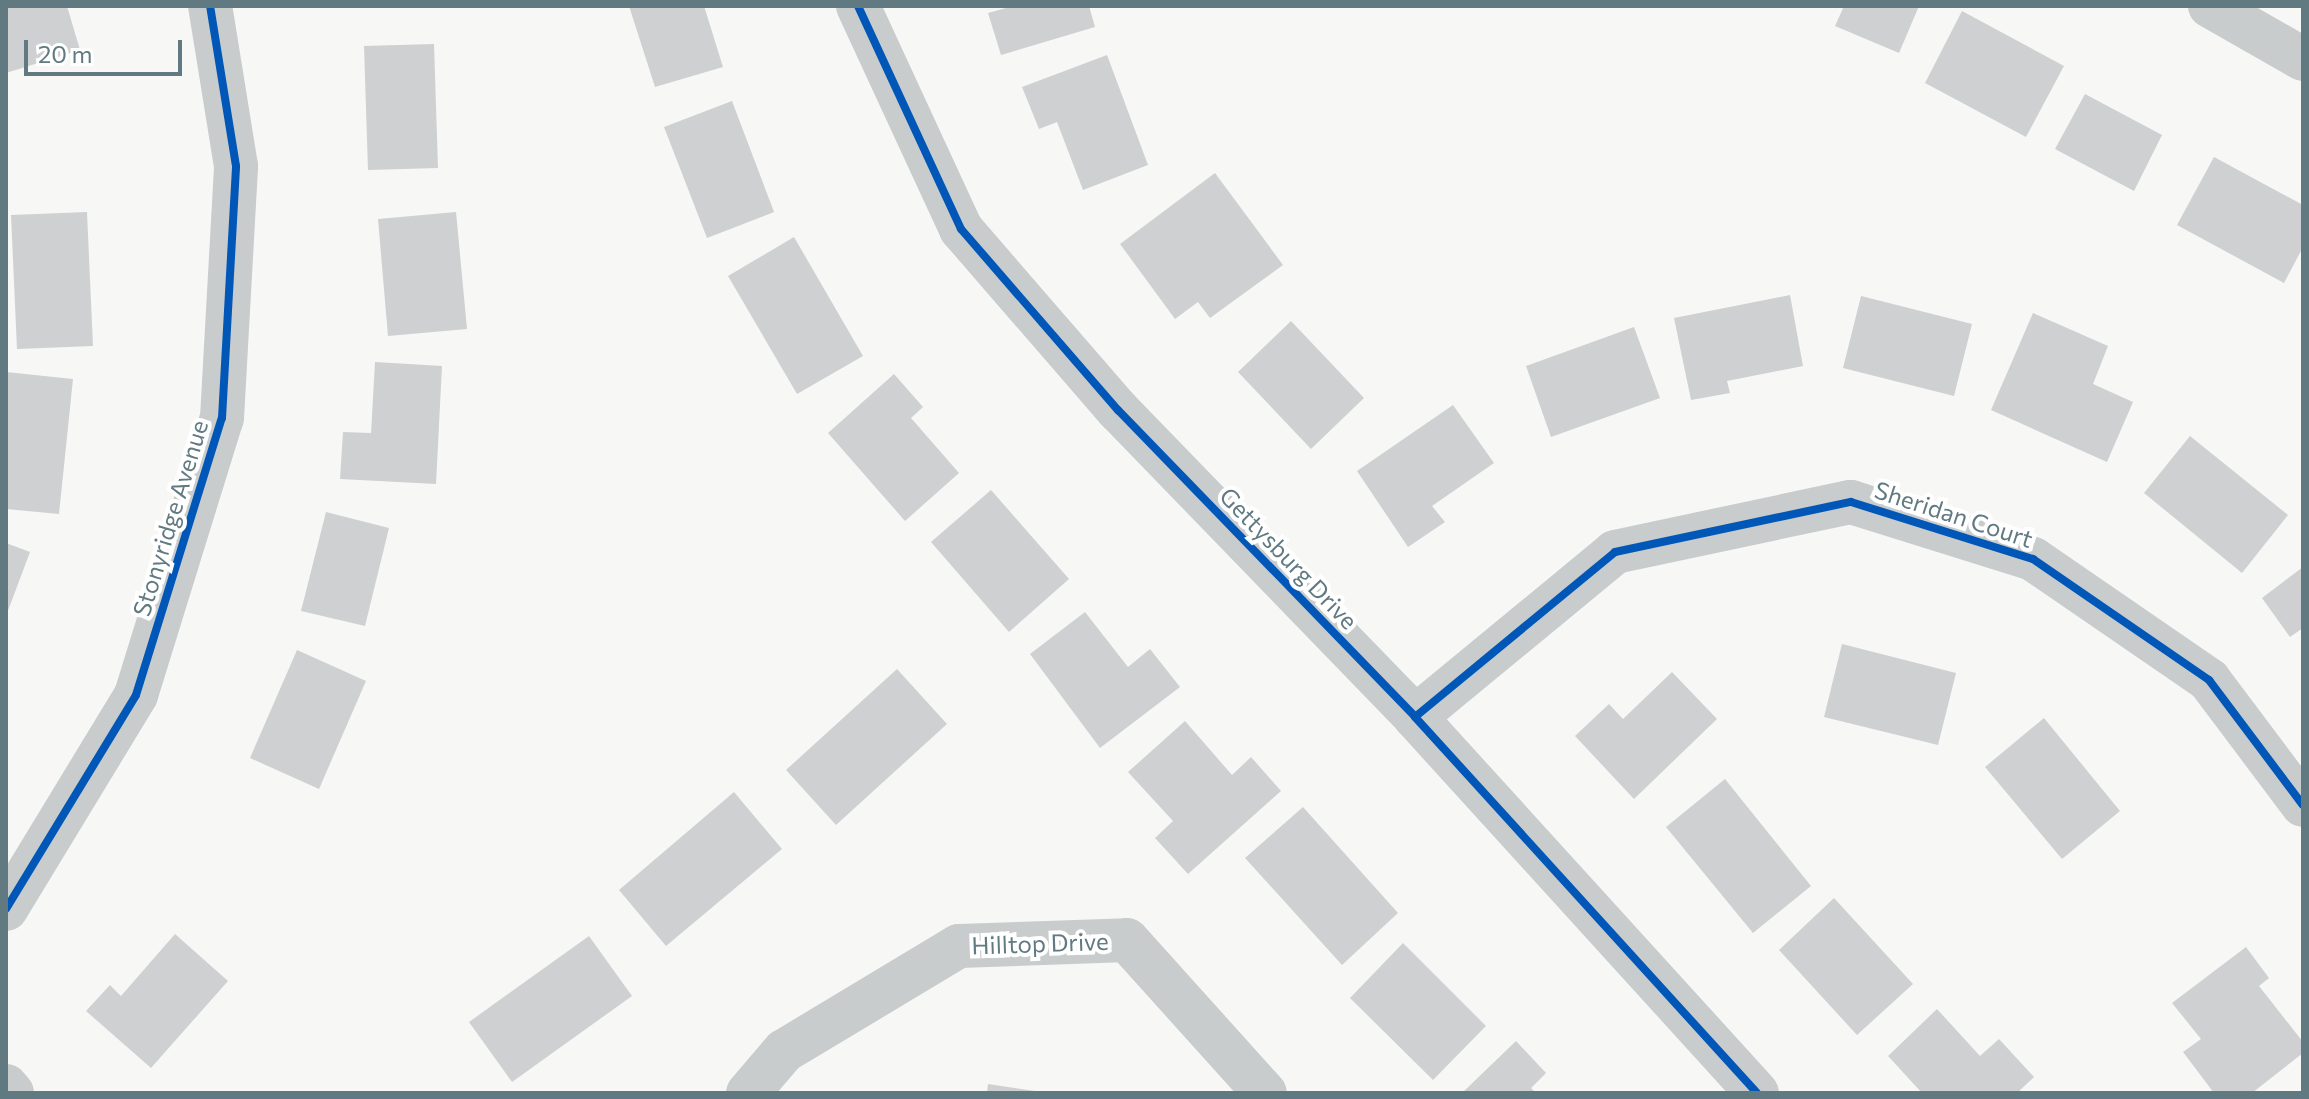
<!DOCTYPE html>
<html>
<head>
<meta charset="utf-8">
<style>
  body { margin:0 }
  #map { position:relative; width:2309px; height:1099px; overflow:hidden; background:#f7f7f6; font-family:Commissioner,sans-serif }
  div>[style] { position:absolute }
  .building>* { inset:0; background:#ced0d1 }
  .street>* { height:44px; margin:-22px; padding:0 22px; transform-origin:22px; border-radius:22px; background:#c9cccc }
  .cycleway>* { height:8px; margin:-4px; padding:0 4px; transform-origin:4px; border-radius:4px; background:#0057b8 }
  span { translate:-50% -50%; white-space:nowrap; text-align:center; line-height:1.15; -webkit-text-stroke:8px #fff; paint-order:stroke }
  .street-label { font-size:24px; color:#617a82 }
  .frame { position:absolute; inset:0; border:8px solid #617a82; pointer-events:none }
  .scale { position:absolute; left:24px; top:40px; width:158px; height:36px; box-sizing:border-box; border:4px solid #617a82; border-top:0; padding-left:10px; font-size:24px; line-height:28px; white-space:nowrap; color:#617a82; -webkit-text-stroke:6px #fff; paint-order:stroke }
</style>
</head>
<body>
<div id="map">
  <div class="building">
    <div style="clip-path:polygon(6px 6px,67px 6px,80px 50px,6px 73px)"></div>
    <div style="clip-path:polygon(629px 6px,704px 6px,723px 67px,655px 87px)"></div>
    <div style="clip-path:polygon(1013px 6px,1089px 6px,1095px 27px,1001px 55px,988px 13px)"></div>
    <div style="clip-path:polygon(1844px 6px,1919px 6px,1899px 53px,1835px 26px)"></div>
    <div style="clip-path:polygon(1962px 11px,2064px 66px,2026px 137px,1925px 83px)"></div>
    <div style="clip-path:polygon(434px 44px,438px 168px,368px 170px,364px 46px)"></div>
    <div style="clip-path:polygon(1107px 55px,1148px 165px,1083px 190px,1057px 122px,1039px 129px,1022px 87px)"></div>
    <div style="clip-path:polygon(2085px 94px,2162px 135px,2134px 191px,2055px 149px)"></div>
    <div style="clip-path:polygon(732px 101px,774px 212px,707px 238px,664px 127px)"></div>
    <div style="clip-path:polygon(2214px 157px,2303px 205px,2303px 247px,2284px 283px,2177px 225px)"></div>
    <div style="clip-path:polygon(1215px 173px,1283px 265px,1210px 318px,1198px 302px,1175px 319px,1120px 244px)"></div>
    <div style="clip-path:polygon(87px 212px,93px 346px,17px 349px,11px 215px)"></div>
    <div style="clip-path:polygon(456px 212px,467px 329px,388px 336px,378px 219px)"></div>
    <div style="clip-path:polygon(794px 237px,863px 356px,797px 394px,728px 276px)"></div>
    <div style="clip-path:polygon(1790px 295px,1803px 366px,1727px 381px,1730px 393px,1691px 400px,1674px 318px)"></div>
    <div style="clip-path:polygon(1861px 296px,1972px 324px,1954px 396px,1843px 368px)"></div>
    <div style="clip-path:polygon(2033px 313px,2108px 346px,2093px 384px,2133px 402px,2107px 462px,1991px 410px)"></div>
    <div style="clip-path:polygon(1291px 321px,1364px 398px,1311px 449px,1238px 372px)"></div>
    <div style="clip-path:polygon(1634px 327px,1660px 398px,1551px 437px,1526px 366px)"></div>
    <div style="clip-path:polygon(375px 362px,442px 366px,436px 484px,340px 479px,343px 432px,371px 433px)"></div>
    <div style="clip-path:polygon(6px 372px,73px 379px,59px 514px,6px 509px)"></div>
    <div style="clip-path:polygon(894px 374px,923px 407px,911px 418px,959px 473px,905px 521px,828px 433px)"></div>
    <div style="clip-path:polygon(1453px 405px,1494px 463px,1432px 506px,1445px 522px,1408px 547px,1357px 471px)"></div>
    <div style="clip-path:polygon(2190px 436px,2288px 515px,2242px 573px,2144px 493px)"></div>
    <div style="clip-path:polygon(991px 490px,1069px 579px,1009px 632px,931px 542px)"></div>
    <div style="clip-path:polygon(326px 512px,389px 528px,365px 626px,301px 611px)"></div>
    <div style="clip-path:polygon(6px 543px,30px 552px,6px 616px)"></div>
    <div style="clip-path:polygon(2303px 567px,2303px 628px,2290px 637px,2262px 598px)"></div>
    <div style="clip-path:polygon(1085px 612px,1128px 667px,1150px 649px,1180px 687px,1100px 748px,1030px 654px)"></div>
    <div style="clip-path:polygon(1842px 644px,1956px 673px,1938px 745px,1824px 717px)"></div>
    <div style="clip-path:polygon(297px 650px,366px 681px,319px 789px,250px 758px)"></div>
    <div style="clip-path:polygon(897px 669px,947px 724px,836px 825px,786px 770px)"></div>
    <div style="clip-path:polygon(1672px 672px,1717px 719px,1634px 799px,1575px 736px,1609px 704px,1623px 719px)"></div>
    <div style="clip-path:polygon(2044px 718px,2120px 811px,2062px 859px,1985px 767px)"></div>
    <div style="clip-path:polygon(1185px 721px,1232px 775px,1251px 757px,1281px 791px,1188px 874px,1155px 838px,1173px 821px,1128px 772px)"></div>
    <div style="clip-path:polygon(1725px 779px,1811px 886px,1753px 933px,1666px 827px)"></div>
    <div style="clip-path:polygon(734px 792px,782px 849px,666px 946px,619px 890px)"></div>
    <div style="clip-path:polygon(1303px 807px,1398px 913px,1342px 965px,1245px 858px)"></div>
    <div style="clip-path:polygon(1834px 898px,1913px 984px,1857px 1035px,1779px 950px)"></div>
    <div style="clip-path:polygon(175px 934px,228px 981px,151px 1068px,86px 1011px,110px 985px,121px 996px)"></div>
    <div style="clip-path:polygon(589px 936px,632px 996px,512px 1082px,469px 1022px)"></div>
    <div style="clip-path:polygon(1403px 943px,1486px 1026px,1433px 1080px,1350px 998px)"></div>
    <div style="clip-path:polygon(2246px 947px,2269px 978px,2259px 986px,2303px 1042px,2303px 1053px,2252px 1093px,2214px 1093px,2183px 1052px,2201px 1039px,2172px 1003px)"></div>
    <div style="clip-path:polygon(1937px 1009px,1980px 1056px,1999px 1039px,2034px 1077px,2017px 1093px,1922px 1093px,1888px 1056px)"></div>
    <div style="clip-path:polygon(1516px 1041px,1546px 1073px,1531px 1088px,1536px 1093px,1462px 1093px)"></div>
    <div style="clip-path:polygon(988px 1084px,1035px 1091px,1035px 1093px,987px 1093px)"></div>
  </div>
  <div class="street">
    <div style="left:858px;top:6px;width:246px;rotate:65.2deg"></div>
    <div style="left:961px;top:229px;width:240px;rotate:49.1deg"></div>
    <div style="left:1118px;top:410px;width:427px;rotate:45.9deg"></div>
    <div style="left:1415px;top:717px;width:508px;rotate:47.71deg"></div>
    <div style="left:2210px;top:6px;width:107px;rotate:29.7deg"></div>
    <div style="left:1415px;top:717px;width:259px;rotate:-39.5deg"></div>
    <div style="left:1615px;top:552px;width:241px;rotate:-12deg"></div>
    <div style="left:1851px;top:502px;width:191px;rotate:17.4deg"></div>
    <div style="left:2033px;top:559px;width:214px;rotate:34.5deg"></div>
    <div style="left:2209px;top:680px;width:156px;rotate:53.1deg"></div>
    <div style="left:6px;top:909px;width:250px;rotate:-58.7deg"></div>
    <div style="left:136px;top:695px;width:290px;rotate:-72.8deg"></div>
    <div style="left:222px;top:418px;width:252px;rotate:-86.8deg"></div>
    <div style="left:236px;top:166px;width:162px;rotate:-99.2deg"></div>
    <div style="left:6px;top:1086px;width:9px;rotate:49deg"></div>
    <div style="left:748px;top:1093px;width:55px;rotate:-49.4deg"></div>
    <div style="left:784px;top:1051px;width:204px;rotate:-31deg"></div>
    <div style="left:959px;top:946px;width:168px;rotate:-2deg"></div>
    <div style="left:1127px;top:940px;width:206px;rotate:48deg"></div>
  </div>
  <div class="cycleway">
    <div style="left:858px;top:6px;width:246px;rotate:65.2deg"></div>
    <div style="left:961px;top:229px;width:240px;rotate:49.1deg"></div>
    <div style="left:1118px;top:410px;width:427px;rotate:45.9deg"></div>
    <div style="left:1415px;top:717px;width:508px;rotate:47.71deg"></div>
    <div style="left:1415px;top:717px;width:259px;rotate:-39.5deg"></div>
    <div style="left:1615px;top:552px;width:241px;rotate:-12deg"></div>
    <div style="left:1851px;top:502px;width:191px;rotate:17.4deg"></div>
    <div style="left:2033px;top:559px;width:214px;rotate:34.5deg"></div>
    <div style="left:2209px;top:680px;width:156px;rotate:53.1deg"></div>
    <div style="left:6px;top:909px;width:250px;rotate:-58.7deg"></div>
    <div style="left:136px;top:695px;width:290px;rotate:-72.8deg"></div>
    <div style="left:222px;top:418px;width:252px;rotate:-86.8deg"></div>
    <div style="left:236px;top:166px;width:162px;rotate:-99.2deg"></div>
  </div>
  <div class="street-label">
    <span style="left:1954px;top:514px;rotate:18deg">Sheridan Court</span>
    <span style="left:170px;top:518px;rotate:-73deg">Stonyridge Avenue</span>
    <span style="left:1289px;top:558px;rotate:46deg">Gettysburg Drive</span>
    <span style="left:1040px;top:943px;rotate:-2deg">Hilltop Drive</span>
  </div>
  <div class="frame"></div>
  <div class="scale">20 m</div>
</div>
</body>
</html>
